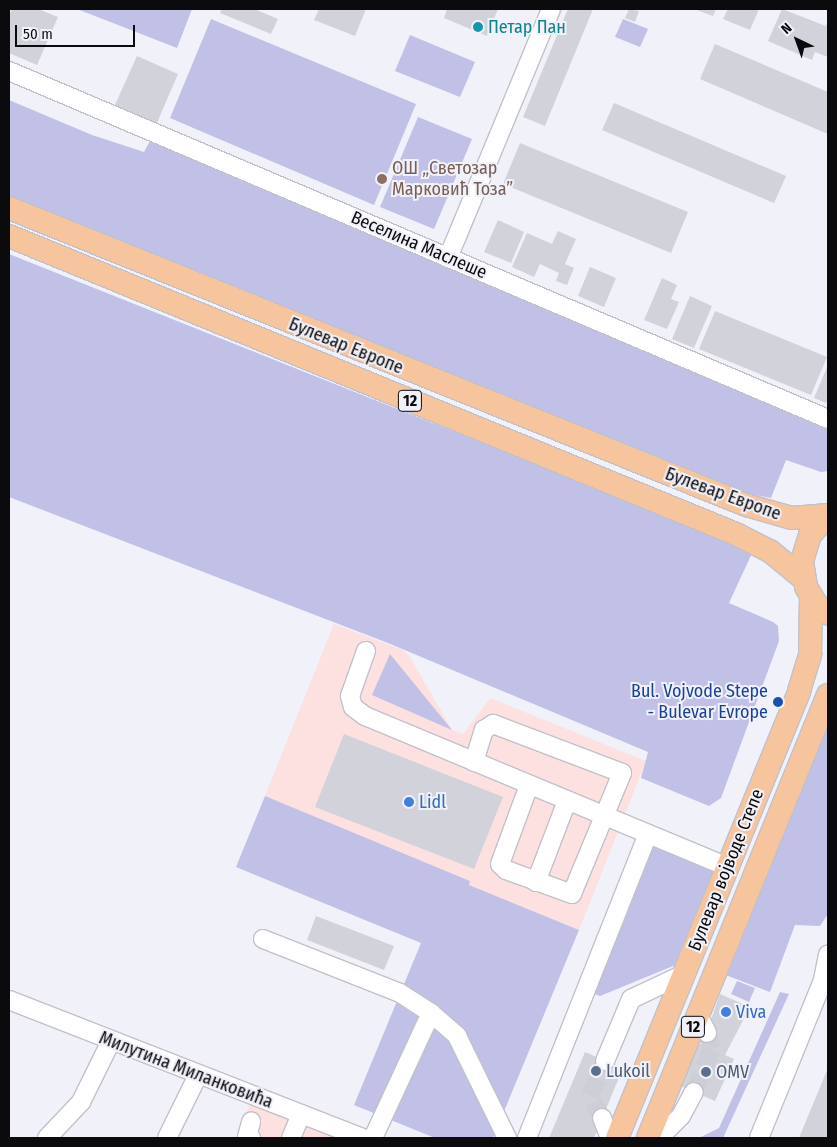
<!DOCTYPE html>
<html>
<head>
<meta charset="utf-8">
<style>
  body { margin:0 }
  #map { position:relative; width:837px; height:1147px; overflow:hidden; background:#f1f1fa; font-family:"Fira Sans Condensed",sans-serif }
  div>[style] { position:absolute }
  .commercial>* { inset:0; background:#fce1e0 }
  .green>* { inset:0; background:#c1c0e7 }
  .building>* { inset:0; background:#d2d2db }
  .minor-tunnel>* { height:18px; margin-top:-9px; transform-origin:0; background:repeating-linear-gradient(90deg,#ceced7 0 18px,transparent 0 27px) }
  .roads { filter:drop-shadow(1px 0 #c2c1ca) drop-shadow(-1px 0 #c2c1ca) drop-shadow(0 1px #c2c1ca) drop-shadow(0 -1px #c2c1ca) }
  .minor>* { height:18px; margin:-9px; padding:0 9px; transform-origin:9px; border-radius:9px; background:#fff }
  .major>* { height:22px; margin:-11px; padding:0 11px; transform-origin:11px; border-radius:11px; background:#f6c59d }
  .dots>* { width:14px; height:14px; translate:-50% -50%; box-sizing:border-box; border:2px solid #f1f1fa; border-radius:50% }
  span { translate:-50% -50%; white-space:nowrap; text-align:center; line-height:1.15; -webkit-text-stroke:4px #f1f1fa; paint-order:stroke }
  .shield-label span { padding:1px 4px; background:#f1f1fa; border:1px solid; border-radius:4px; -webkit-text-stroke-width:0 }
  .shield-label { font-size:16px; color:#0b0b0e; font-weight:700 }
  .culture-label { font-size:18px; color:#0d838f }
  .left { translate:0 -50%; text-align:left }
  .education-label { font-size:18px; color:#785e54 }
  .street-label { font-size:18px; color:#0b0b0e }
  .transit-label { font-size:18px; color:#164399 }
  .right { translate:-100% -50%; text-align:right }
  .shop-label { font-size:18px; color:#366cbe }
  .service-label { font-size:18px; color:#4e5e75 }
  .frame { position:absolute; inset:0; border:10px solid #0b0b0e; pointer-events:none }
  .north { position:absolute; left:772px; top:15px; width:50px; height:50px; -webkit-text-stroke:4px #f1f1fa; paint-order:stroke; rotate:318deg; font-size:14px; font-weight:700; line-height:20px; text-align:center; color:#0b0b0e }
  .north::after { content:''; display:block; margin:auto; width:18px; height:22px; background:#0b0b0e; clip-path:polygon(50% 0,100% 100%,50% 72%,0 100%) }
  .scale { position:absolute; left:15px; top:25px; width:120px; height:22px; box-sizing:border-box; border:2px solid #0b0b0e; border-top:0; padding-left:6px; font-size:15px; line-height:18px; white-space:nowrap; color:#0b0b0e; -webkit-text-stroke:4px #f1f1fa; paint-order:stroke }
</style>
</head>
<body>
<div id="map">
  <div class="commercial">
    <div style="clip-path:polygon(334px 624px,403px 650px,410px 657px,452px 730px,463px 734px,490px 698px,646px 761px,579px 930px,469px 885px,470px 881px,265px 796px)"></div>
    <div style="clip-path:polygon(257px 1086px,347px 1123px,386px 1138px,236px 1138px)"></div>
  </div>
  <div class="green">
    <div style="clip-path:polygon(77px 9px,192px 9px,177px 48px)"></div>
    <div style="clip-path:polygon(211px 19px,416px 104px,374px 205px,170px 118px)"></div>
    <div style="clip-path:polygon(623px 19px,648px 29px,640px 47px,615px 37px)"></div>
    <div style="clip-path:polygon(410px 35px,475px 62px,460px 97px,395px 71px)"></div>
    <div style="clip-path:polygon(9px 100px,92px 135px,144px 152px,150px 141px,828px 426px,828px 471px,821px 472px,786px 460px,771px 498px,744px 493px,9px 200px)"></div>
    <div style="clip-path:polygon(418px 117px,472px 139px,434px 229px,380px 207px)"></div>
    <div style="clip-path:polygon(9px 254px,753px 551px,729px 603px,773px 622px,778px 626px,779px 641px,721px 798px,709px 806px,641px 778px,648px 752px,388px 643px,9px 497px)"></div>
    <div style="clip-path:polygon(390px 654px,452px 730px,372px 695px)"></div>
    <div style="clip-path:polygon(828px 715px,828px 914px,820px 926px,795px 925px,770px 992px,723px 974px)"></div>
    <div style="clip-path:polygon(265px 796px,470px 881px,469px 885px,579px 930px,493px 1138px,435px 1138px,354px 1105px,421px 943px,236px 867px)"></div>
    <div style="clip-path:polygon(650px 841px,718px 867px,678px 964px,600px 996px,590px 992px)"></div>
    <div style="clip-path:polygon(737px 981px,755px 988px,749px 1002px,731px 994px)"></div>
    <div style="clip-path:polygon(780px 992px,789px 994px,723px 1138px,699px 1138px,719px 1128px)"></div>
  </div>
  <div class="building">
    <div style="clip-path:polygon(12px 9px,38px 9px,58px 17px,37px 65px,9px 53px,9px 16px)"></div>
    <div style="clip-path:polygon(222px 9px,254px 9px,278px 19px,271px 34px,220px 13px)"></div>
    <div style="clip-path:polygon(319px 9px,366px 9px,355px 36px,314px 20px)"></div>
    <div style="clip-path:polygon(447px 9px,498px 9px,487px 36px,444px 18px)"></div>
    <div style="clip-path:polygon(568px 9px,593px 9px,545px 126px,523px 117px)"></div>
    <div style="clip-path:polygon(629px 9px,639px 11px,635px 22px,625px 18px)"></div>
    <div style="clip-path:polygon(694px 9px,716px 9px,713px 16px)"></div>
    <div style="clip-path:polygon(728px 9px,759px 9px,750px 30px,723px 19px)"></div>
    <div style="clip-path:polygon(782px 9px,826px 26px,828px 21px,828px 57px,815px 52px,812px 60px,768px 41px)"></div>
    <div style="clip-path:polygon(715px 44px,828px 92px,828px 134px,700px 79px)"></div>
    <div style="clip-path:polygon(137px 56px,178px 74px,156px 125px,114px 107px)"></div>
    <div style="clip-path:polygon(614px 103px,786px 176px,774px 203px,602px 130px)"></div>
    <div style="clip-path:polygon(520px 143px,688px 212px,671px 253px,503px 184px)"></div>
    <div style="clip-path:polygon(498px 220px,524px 232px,511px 263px,484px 252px)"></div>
    <div style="clip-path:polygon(558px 231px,576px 239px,565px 264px,574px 268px,567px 285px,556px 281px,559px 273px,540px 264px,534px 277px,512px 267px,527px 233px,552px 244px)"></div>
    <div style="clip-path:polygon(590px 267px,616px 278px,604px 307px,578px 296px)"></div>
    <div style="clip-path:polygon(662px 278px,677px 285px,671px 299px,679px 302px,667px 329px,644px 320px)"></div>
    <div style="clip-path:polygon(690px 296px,712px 306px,694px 348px,672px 339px)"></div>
    <div style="clip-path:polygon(715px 311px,827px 357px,811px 395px,699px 349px)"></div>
    <div style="clip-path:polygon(828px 365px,828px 398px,826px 403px,814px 398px)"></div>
    <div style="clip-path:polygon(344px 734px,503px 797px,474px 869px,315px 807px)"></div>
    <div style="clip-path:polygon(316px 916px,394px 946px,384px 970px,307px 940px)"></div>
    <div style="clip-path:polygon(720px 994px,750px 1007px,725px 1055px,734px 1059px,715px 1101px,678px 1085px,696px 1042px,702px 1045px)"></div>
    <div style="clip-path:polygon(585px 1052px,623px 1068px,594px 1138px,549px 1138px)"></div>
    <div style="clip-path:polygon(828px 1068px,828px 1138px,799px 1138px,808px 1116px)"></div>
  </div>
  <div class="minor-tunnel">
    <div style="left:694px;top:1092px;width:47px;rotate:-67.3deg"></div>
    <div style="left:712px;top:1049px;width:17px;rotate:-107deg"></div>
    <div style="left:602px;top:1118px;width:25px;rotate:-119deg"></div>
    <div style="left:590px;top:1096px;width:38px;rotate:-67deg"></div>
  </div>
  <div class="roads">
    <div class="minor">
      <div style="left:9px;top:71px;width:890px;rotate:23.02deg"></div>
      <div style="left:448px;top:258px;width:269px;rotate:-67.5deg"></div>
      <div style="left:366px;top:651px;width:48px;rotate:109.6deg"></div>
      <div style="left:350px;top:696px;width:11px;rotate:75deg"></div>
      <div style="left:353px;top:707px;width:15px;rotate:37deg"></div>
      <div style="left:365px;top:716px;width:392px;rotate:22.6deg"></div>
      <div style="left:474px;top:762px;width:34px;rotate:-73deg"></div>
      <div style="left:484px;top:730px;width:11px;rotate:-34deg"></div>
      <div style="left:493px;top:724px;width:138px;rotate:20.8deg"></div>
      <div style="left:622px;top:773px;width:131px;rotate:112.5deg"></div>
      <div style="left:572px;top:894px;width:70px;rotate:-160deg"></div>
      <div style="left:506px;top:870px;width:8px;rotate:-135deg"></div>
      <div style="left:500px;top:864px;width:84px;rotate:-69.8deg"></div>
      <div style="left:536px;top:882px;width:87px;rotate:-69.1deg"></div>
      <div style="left:263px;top:939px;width:147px;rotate:21.5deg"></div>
      <div style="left:400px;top:993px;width:37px;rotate:33deg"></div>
      <div style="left:431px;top:1013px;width:138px;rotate:114.9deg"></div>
      <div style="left:9px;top:1000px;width:380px;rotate:21.3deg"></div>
      <div style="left:431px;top:1013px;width:35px;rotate:41deg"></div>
      <div style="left:457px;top:1036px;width:114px;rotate:63.9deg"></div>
      <div style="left:698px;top:1015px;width:20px;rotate:63deg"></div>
      <div style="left:605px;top:1061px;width:67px;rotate:-67.2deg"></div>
      <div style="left:631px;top:999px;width:59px;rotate:-25.3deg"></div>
      <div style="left:602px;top:1118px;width:22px;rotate:68deg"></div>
      <div style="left:47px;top:1138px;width:50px;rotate:-46.6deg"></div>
      <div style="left:81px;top:1102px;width:68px;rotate:-63.8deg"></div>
      <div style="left:167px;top:1138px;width:70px;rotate:-63.8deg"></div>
      <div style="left:251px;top:1138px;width:4px;rotate:-166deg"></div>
      <div style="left:247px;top:1137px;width:16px;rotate:-75deg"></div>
      <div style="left:291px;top:1138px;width:26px;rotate:-67deg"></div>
      <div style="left:527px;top:1138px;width:327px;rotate:-68.3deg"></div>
      <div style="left:659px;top:1138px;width:31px;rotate:-45deg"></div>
      <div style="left:681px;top:1116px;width:27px;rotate:-62deg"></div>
      <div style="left:759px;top:1138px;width:170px;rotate:-67.9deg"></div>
      <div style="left:823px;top:980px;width:26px;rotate:-79deg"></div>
    </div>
    <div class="major">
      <div style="left:9px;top:208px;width:795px;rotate:21.95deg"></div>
      <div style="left:746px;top:505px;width:48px;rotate:15.8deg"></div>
      <div style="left:792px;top:518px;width:36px;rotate:-5deg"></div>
      <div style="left:9px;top:236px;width:786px;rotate:22.29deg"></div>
      <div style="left:736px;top:534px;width:38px;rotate:27deg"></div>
      <div style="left:770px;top:551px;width:44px;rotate:39.5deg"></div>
      <div style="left:828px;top:515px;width:27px;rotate:132deg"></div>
      <div style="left:810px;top:535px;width:27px;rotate:107deg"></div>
      <div style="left:802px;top:561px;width:26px;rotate:81deg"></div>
      <div style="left:806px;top:587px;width:21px;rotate:59deg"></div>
      <div style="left:817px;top:605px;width:14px;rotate:39deg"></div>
      <div style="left:617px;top:1138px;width:483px;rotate:-67.8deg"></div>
      <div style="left:799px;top:691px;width:39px;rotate:-73deg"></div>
      <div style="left:810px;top:654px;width:58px;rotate:-89deg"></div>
      <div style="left:648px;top:1138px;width:478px;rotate:-67.9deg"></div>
    </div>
  </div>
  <div class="dots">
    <div style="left:478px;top:27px;background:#0f9aa8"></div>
    <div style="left:382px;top:179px;background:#8d6e63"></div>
    <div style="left:778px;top:702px;background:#1a4fb4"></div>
    <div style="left:409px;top:802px;background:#3f7fe0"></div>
    <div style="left:726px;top:1012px;background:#3f7fe0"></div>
    <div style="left:596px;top:1071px;background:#5c6f8a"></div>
    <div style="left:706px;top:1072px;background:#5c6f8a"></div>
  </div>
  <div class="shield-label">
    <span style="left:410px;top:401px">12</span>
    <span style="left:693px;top:1027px">12</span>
  </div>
  <div class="culture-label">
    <span class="left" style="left:488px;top:27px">Петар Пан</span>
  </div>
  <div class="education-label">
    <span class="left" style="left:392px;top:179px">ОШ „Светозар<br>Марковић Тоза”</span>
  </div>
  <div class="street-label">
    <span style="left:419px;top:245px;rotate:23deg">Веселина Маслеше</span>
    <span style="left:346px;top:346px;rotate:22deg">Булевар Европе</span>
    <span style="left:723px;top:494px;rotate:20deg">Булевар Европе</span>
    <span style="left:726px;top:870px;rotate:-68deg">Булевар војводе Степе</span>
    <span style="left:186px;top:1070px;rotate:21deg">Милутина Миланковића</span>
  </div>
  <div class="transit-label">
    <span class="right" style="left:768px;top:702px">Bul. Vojvode Stepe<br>- Bulevar Evrope</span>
  </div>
  <div class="shop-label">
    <span class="left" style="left:419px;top:802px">Lidl</span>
    <span class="left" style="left:736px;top:1012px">Viva</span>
  </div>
  <div class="service-label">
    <span class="left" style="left:606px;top:1071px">Lukoil</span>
    <span class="left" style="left:716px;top:1072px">OMV</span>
  </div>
  <div class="frame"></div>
  <div class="north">N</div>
  <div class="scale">50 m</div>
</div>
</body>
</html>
